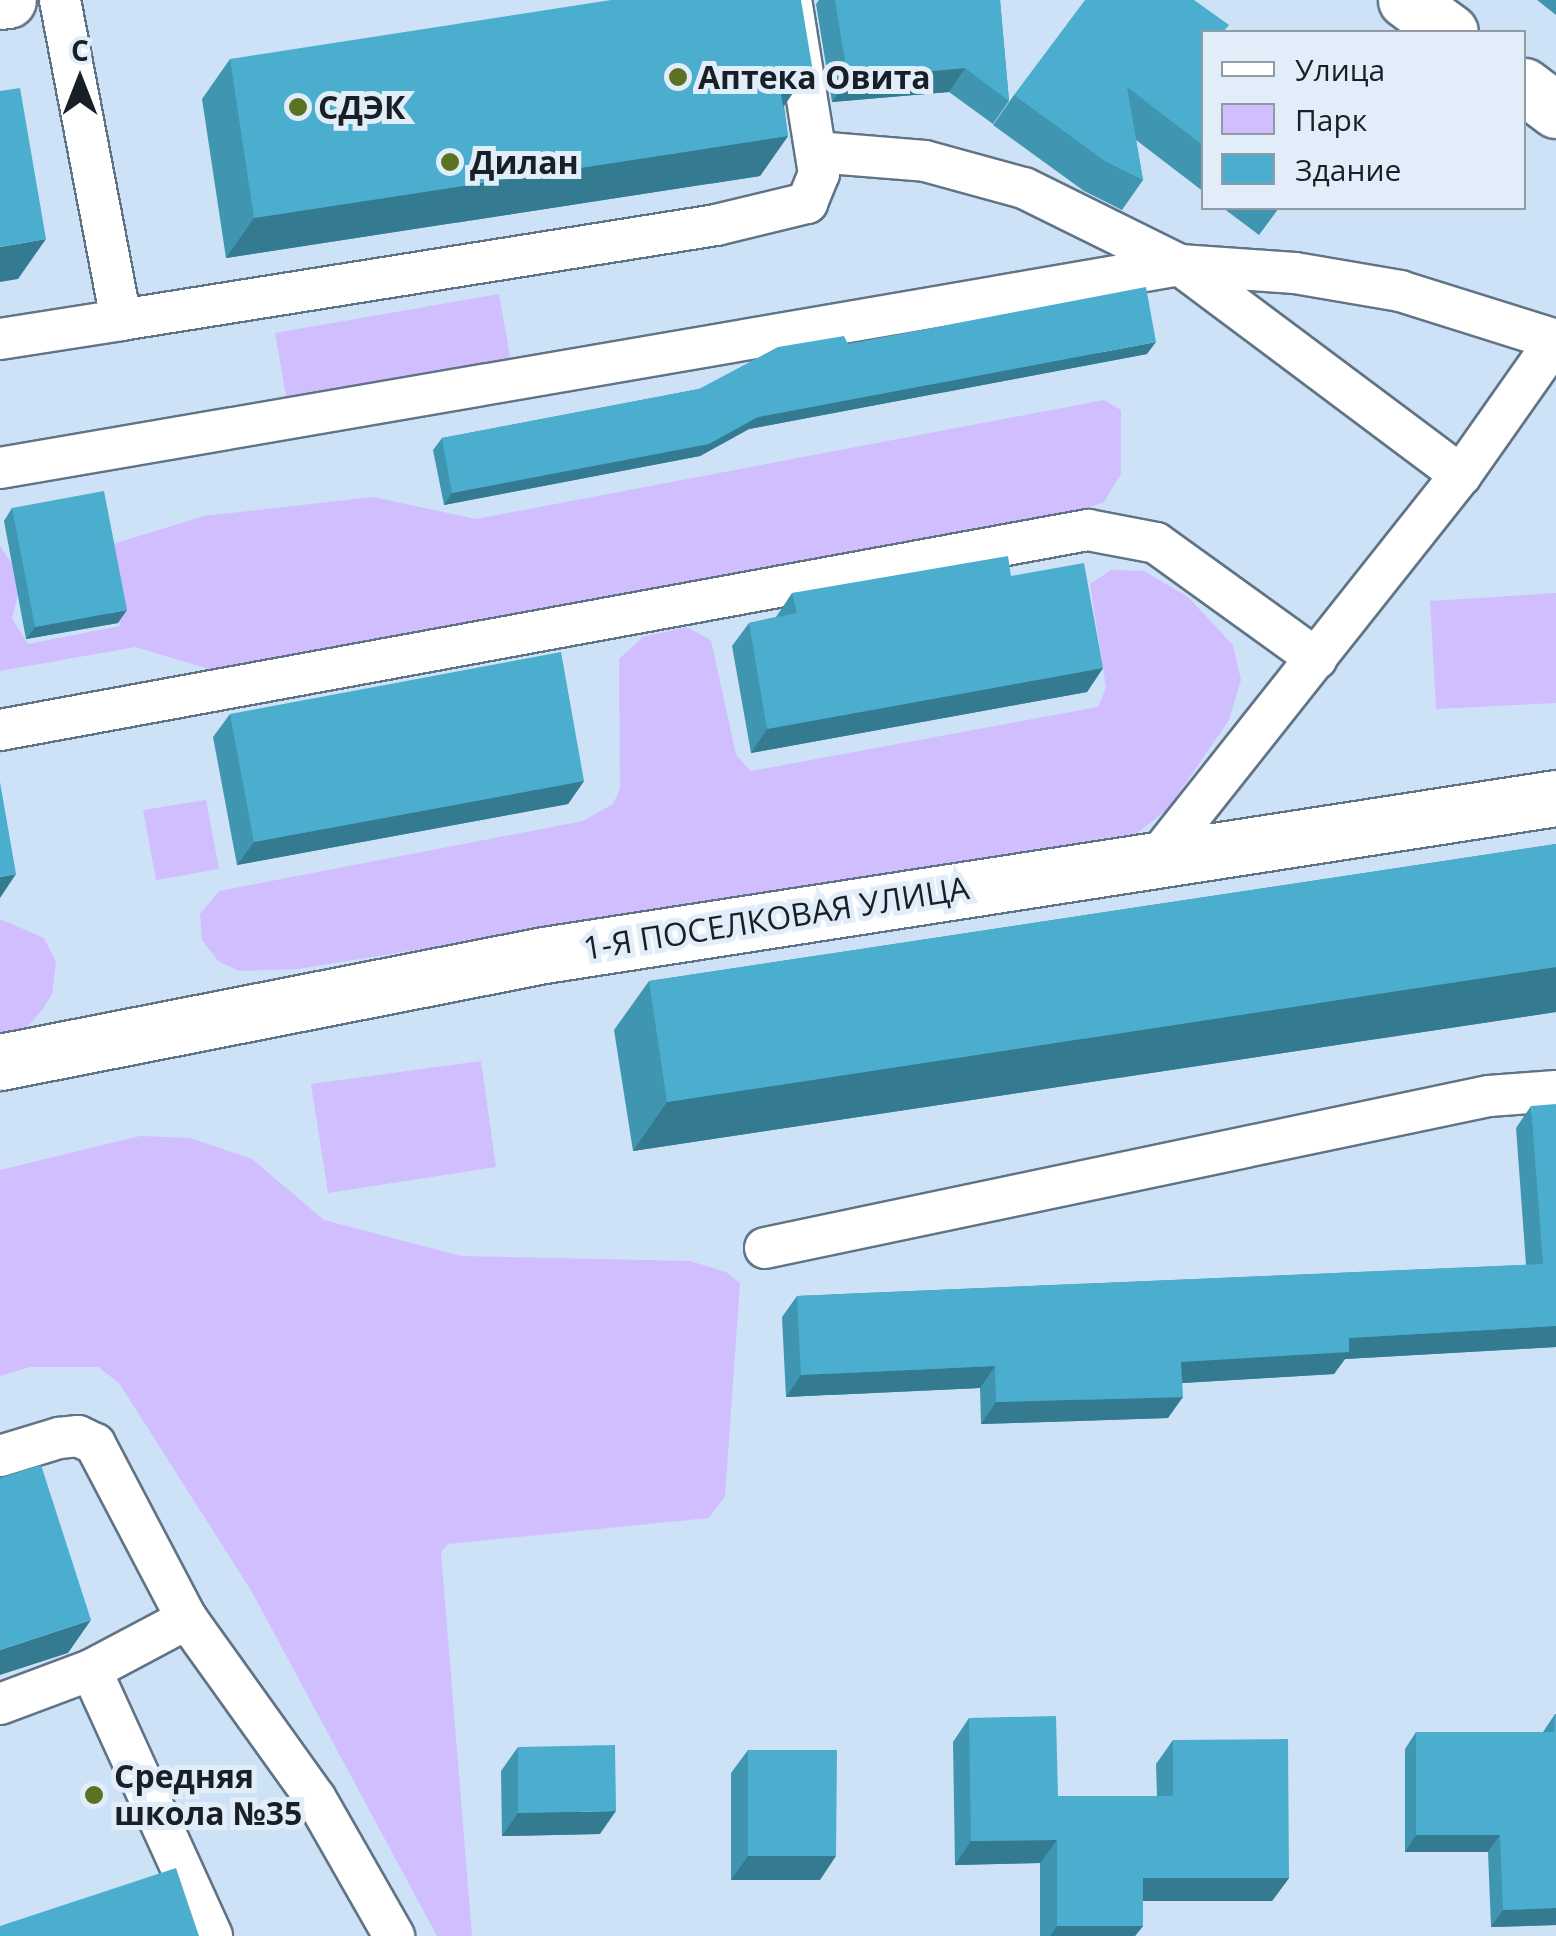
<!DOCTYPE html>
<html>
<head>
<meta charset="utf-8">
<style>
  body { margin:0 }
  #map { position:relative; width:1556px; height:1936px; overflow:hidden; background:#cde2f6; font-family:"Open Sans",sans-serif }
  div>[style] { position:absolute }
  .green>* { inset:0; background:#d1beff }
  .roads { filter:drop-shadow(2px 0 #617486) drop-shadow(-2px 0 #617486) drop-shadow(0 2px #617486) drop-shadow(0 -2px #617486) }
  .lane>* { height:40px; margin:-20px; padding:0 20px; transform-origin:20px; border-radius:20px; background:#fff }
  .street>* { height:55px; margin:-27.5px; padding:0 27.5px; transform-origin:27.5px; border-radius:27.5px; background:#fff }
  .secondary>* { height:55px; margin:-27.5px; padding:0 27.5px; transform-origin:27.5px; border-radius:27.5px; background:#fff }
  .wall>* { inset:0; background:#4096b1 }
  .shaded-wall>* { inset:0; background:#347a90 }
  .building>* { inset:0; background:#4baece }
  .dots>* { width:28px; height:28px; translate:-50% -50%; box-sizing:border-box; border:5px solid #e1eefa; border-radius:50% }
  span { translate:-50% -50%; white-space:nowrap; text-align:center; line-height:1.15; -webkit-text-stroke:10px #e1eefa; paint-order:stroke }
  .poi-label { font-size:32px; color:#181f27; font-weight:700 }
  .left { translate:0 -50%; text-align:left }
  .street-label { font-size:32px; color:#181f27 }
  .legend { position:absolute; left:1201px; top:30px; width:325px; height:180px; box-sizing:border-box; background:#e1eefa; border:2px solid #919ba6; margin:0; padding:12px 18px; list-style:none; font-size:30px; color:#181f27 }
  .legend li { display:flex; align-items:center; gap:20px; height:50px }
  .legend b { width:50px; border:2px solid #919ba6 }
  .north { position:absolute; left:30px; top:30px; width:100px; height:100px; -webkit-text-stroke:8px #e1eefa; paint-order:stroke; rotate:0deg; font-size:28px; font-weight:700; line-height:40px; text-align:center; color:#181f27 }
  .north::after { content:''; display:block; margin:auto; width:35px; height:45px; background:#181f27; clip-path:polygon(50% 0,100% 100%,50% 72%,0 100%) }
</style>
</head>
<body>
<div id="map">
  <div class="green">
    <div style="clip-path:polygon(499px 294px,512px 368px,288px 408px,275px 333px)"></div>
    <div style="clip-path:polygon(1104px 400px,1121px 410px,1121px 474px,1104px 502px,1085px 509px,807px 567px,216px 671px,135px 647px,0 671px,0 546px,22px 579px,12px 618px,28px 644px,120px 626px,110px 545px,204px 516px,373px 497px,476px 519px)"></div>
    <div style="clip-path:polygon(1111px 570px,1144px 571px,1188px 597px,1233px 645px,1241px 680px,1229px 720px,1168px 809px,1137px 833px,298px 969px,239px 971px,218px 961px,202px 940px,200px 914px,219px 891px,583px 821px,613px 804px,620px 789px,619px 659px,643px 637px,686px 627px,711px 640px,736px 755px,751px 771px,1098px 707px,1106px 688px,1090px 584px)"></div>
    <div style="clip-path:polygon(1556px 593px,1556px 703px,1436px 709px,1430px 601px)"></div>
    <div style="clip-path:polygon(206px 800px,219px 869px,156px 880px,143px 810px)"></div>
    <div style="clip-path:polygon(0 919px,44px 938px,56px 962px,52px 994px,42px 1010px,21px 1034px,0 1039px)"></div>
    <div style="clip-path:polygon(481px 1061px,496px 1167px,328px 1193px,311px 1084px)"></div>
    <div style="clip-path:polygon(140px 1136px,190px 1138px,252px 1159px,324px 1220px,461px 1256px,690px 1261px,726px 1272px,740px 1283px,725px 1496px,709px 1518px,448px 1544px,441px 1552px,472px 1936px,437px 1936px,252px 1592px,119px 1383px,98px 1367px,30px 1367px,0 1376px,0 1170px)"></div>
  </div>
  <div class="roads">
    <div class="lane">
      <div style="left:60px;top:0;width:326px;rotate:79.2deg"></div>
      <div style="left:121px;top:320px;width:603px;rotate:-9.07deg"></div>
      <div style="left:716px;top:225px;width:94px;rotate:-13.6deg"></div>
      <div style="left:807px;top:203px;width:31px;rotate:-68deg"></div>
      <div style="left:819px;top:174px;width:176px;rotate:-99.1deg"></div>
      <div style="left:816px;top:152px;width:109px;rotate:4.7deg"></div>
      <div style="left:925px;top:161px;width:103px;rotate:15.3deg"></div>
      <div style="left:1024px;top:188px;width:174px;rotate:26.3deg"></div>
      <div style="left:1180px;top:265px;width:115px;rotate:4deg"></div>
      <div style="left:1295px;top:273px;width:107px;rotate:9.7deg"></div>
      <div style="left:1400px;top:291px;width:164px;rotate:17.4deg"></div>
      <div style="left:0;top:339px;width:122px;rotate:-8.9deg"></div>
      <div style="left:0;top:468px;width:1197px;rotate:-9.76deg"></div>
      <div style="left:1180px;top:265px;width:351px;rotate:36.8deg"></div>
      <div style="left:0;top:730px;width:1106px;rotate:-10.42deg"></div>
      <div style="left:1088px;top:530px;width:69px;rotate:10.8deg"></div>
      <div style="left:1156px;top:543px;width:198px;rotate:35.8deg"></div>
      <div style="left:1157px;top:858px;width:489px;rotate:-51.6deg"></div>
      <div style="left:1461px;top:475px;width:165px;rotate:-54.9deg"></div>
      <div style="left:765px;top:1248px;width:740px;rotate:-11.86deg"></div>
      <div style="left:1489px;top:1096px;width:67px;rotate:-4.3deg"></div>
      <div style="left:0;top:1456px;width:62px;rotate:-17deg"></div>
      <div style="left:59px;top:1438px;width:19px;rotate:-6deg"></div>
      <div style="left:78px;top:1436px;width:19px;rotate:25deg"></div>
      <div style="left:95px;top:1444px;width:198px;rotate:62.3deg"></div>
      <div style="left:187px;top:1619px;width:221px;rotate:54.4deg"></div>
      <div style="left:316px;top:1799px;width:158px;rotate:60.3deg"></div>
      <div style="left:91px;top:1670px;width:292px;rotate:65.5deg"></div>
      <div style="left:0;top:1704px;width:97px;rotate:-20.5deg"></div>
      <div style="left:91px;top:1670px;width:109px;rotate:-28deg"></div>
    </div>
    <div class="street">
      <div style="left:0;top:1062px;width:554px;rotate:-11.13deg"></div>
      <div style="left:544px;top:955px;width:1024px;rotate:-8.82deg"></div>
    </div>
    <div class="secondary">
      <div style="left:1406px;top:0;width:54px;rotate:36deg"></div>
      <div style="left:0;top:1px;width:8px;rotate:-7deg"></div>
      <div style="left:1524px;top:86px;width:40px;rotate:37deg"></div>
    </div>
  </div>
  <div class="wall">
    <div style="clip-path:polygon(819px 0,1000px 0,1009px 101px,993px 124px,949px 92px,832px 102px,816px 4px)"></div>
    <div style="clip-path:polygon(1537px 0,1556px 0,1556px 15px)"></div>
    <div style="clip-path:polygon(1204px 32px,1204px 192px,1136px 140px,1143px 180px,1122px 210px,1084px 191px,993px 125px,1014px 95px)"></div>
    <div style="clip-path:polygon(230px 59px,784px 106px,788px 136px,760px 176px,226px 258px,202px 99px)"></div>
    <div style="clip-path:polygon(1223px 208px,1279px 208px,1259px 235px)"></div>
    <div style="clip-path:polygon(848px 344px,1147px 354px,749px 429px,700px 456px,444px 505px,433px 450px,442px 438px,699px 389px)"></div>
    <div style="clip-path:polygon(12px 508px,118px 623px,26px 639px,4px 521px)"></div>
    <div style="clip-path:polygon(1011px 576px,1103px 668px,1087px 692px,751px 753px,732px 646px,749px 623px,776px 617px,792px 593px)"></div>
    <div style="clip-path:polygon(230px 714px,584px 781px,568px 804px,237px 865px,213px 737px)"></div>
    <div style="clip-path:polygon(1556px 844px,1556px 1012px,633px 1151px,614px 1030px,649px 981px)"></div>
    <div style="clip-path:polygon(1531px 1106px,1556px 1347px,1345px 1359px,1334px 1374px,1182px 1383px,1168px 1418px,981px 1424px,980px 1388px,786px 1397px,782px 1317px,797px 1296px,1526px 1265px,1516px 1128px)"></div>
    <div style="clip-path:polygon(1555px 1714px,1556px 1925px,1491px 1927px,1488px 1852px,1405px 1852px,1405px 1749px,1416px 1732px,1543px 1732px)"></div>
    <div style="clip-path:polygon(969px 1718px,1058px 1796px,1157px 1796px,1156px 1764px,1173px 1740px,1289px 1878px,1272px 1901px,1143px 1901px,1143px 1926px,1135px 1936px,1040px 1936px,1040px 1863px,955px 1865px,953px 1742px)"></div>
    <div style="clip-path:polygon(518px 1747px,600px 1834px,502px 1836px,501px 1771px)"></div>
    <div style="clip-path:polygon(748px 1750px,820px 1880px,731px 1880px,731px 1773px)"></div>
  </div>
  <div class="shaded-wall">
    <div style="clip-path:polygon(812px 66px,784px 106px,749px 109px,777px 69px)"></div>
    <div style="clip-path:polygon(965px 68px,949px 92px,832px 102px,848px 79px)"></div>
    <div style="clip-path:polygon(788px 136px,760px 176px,226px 258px,254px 218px)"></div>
    <div style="clip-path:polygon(46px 239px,18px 279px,0 282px,0 247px)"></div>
    <div style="clip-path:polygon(1156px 342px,1147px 354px,749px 429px,700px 456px,444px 505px,452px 493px,758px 417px)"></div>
    <div style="clip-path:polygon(127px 610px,118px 623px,26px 639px,35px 627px)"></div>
    <div style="clip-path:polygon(1103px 668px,1087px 692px,751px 753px,767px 729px)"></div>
    <div style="clip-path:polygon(584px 781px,568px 804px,237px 865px,254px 842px)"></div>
    <div style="clip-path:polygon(16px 874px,0 898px,0 877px)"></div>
    <div style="clip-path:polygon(1556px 967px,1556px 1012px,633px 1151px,667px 1102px)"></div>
    <div style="clip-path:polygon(1556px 1326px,1556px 1347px,1345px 1359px,1334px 1374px,1166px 1384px,1181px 1362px,1349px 1338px)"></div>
    <div style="clip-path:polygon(995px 1366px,980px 1388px,786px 1397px,801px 1375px)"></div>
    <div style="clip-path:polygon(1183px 1397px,1168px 1418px,981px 1424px,996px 1402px)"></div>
    <div style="clip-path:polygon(91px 1620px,68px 1653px,0 1675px,0 1650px)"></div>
    <div style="clip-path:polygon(616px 1811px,600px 1834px,502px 1836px,518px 1813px)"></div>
    <div style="clip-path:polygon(1416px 1835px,1500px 1835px,1488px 1852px,1405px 1852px)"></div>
    <div style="clip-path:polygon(1057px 1840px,1040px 1863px,955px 1865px,971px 1841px)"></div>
    <div style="clip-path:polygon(748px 1856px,836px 1856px,820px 1880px,731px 1880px)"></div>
    <div style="clip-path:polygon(1143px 1878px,1289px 1878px,1272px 1901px,1127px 1901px)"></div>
    <div style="clip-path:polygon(1556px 1908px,1556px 1925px,1491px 1927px,1503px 1910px)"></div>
    <div style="clip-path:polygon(1057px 1926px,1143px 1926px,1135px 1936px,1050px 1936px)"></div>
  </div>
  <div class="building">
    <div style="clip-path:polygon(611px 0,801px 0,812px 66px,777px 69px,788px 136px,254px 218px,230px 59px)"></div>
    <div style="clip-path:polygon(835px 0,1000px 0,1009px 101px,965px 68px,848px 79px)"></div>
    <div style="clip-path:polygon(1085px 0,1194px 0,1229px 25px,1223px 32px,1204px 32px,1204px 146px,1127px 87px,1143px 180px,1105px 161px,1014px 95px)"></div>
    <div style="clip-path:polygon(20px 88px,46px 239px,0 247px,0 91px)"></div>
    <div style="clip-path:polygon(1146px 287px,1156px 342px,758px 417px,709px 444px,452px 493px,442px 438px,699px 389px,778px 347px,844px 336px,848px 344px)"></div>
    <div style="clip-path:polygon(104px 491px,127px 610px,35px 627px,12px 508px)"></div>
    <div style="clip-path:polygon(1008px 556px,1011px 576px,1084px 563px,1103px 668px,767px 729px,749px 623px,797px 613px,792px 593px)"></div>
    <div style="clip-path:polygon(561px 652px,584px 781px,254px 842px,230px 714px)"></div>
    <div style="clip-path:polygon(0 782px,16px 874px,0 877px)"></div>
    <div style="clip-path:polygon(1556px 844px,1556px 967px,667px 1102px,649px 981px)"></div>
    <div style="clip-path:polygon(1556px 1104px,1556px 1326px,1349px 1338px,1349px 1352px,1181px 1362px,1183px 1397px,996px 1402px,995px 1366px,801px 1375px,797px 1296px,1543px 1264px,1531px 1106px)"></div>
    <div style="clip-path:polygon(41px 1465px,91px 1620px,0 1650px,0 1478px)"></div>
    <div style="clip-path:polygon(1555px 1714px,1556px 1714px,1556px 1908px,1503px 1910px,1500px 1835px,1416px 1835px,1416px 1732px,1554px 1732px)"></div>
    <div style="clip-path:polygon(1056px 1716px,1058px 1796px,1173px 1796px,1173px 1740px,1288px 1739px,1289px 1878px,1143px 1878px,1143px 1926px,1057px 1926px,1057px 1840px,971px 1841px,969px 1718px)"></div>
    <div style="clip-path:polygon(615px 1745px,616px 1811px,518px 1813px,518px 1747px)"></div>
    <div style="clip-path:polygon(748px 1750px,837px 1750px,836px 1856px,748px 1856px)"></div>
    <div style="clip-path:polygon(176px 1868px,199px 1936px,0 1936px,0 1926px)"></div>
  </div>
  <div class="dots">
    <div style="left:678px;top:77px;background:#5c7223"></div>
    <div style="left:298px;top:107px;background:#5c7223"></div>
    <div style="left:450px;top:162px;background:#5c7223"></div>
    <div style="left:94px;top:1795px;background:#5c7223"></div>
  </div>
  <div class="poi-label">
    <span class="left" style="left:698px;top:77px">Аптека Овита</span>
    <span class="left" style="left:318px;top:107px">СДЭК</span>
    <span class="left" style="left:470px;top:162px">Дилан</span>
    <span class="left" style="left:114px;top:1795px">Средняя<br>школа №35</span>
  </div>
  <div class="street-label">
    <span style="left:776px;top:918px;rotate:-9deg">1-Я ПОСЕЛКОВАЯ УЛИЦА</span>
  </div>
  <ul class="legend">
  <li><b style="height:12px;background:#fff"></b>Улица</li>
  <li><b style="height:28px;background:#d1beff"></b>Парк</li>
  <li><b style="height:28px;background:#4baece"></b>Здание</li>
  </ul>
  <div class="north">С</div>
</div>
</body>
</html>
